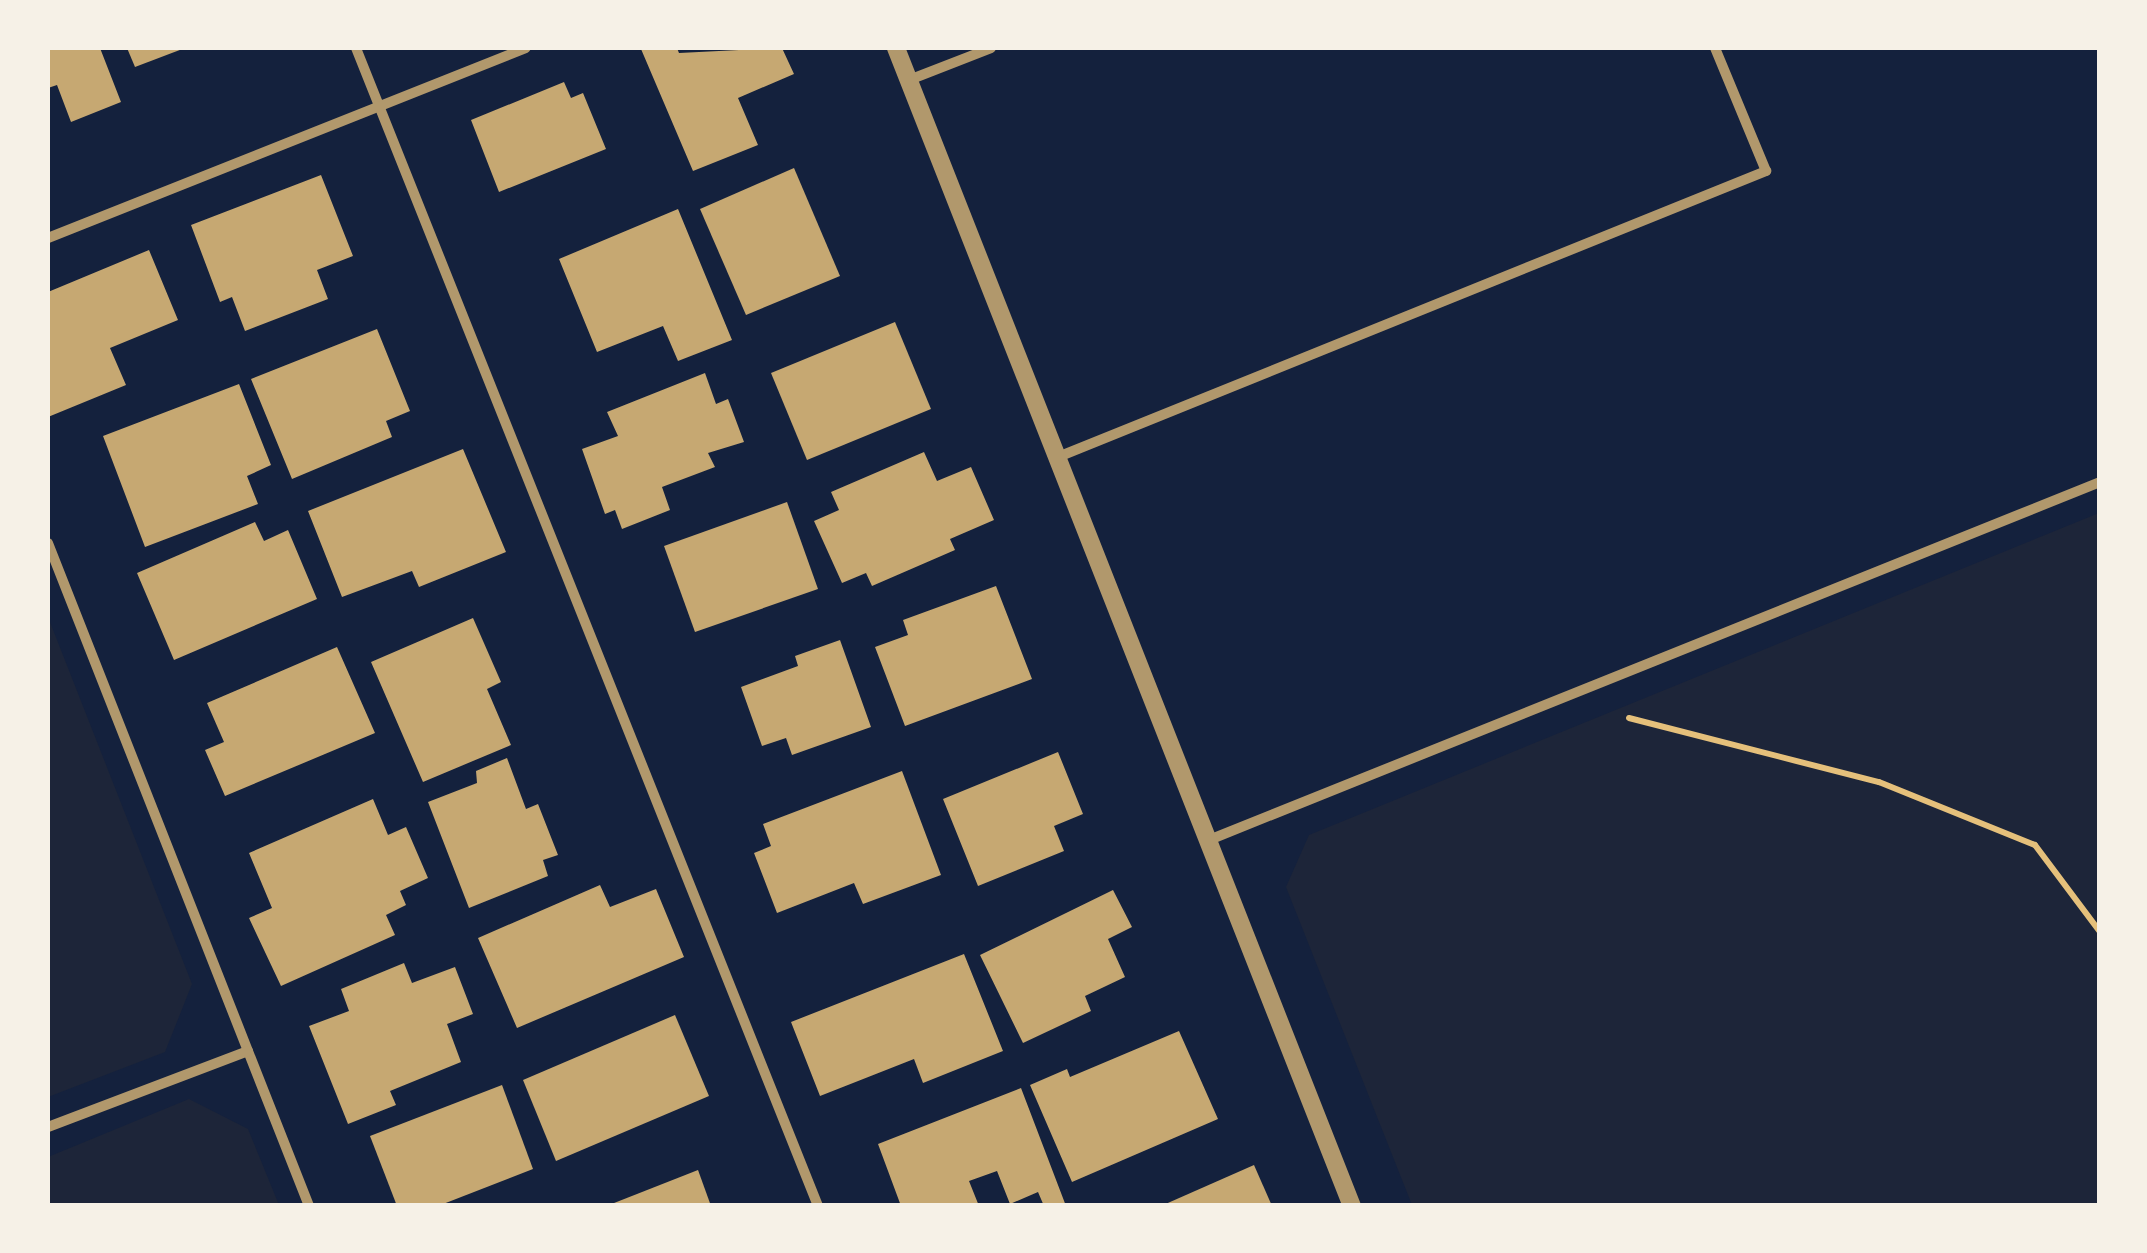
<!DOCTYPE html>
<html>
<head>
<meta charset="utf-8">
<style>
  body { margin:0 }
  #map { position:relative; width:2147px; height:1253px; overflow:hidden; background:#14213d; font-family:"Exo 2",sans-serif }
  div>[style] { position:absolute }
  .green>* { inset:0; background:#1d2539 }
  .building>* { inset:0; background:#c6a872 }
  .path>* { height:6px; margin:-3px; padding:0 3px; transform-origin:3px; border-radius:3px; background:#e5c07b }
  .minor>* { height:10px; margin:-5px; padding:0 5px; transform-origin:5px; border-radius:5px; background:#b1986c }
  .tertiary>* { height:18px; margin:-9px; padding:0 9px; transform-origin:9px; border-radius:9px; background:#b1986c }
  span { translate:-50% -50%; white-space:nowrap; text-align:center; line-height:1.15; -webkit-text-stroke:9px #f6f1e7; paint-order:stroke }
  .frame { position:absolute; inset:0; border:50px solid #f6f1e7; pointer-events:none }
</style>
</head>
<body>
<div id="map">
  <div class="green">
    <div style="clip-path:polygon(2099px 513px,2099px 1205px,1412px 1205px,1286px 887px,1309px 835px)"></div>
    <div style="clip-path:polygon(48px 617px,192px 984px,165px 1052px,48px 1097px)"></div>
    <div style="clip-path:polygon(189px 1099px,248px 1129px,279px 1205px,48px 1205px,48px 1157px)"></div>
  </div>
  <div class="building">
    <div style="clip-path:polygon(48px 48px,100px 48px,121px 102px,71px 122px,57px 85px,48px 88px)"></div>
    <div style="clip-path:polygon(127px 48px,185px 48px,135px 67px)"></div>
    <div style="clip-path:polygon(677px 48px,679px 53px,782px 48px,794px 74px,738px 98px,758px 145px,693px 171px,641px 49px)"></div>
    <div style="clip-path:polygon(564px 82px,571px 98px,583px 93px,606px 149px,499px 192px,471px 120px)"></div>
    <div style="clip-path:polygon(794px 168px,840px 276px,746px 315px,700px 209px)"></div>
    <div style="clip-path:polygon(321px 175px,353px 256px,317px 270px,328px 299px,245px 331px,232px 297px,220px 302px,191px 225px)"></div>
    <div style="clip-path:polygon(678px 209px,732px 340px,678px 361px,663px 326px,597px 352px,559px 259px)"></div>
    <div style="clip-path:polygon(149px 250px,178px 320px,110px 348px,126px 385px,48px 417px,48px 292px)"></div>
    <div style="clip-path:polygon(895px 322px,931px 409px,807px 460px,771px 373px)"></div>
    <div style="clip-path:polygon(377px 329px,410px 411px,386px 421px,392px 437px,292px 479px,251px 379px)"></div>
    <div style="clip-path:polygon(705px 373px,716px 404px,728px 399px,744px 442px,708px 453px,715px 467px,662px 487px,670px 510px,622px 529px,615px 510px,605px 514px,582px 449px,618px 436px,607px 412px)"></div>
    <div style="clip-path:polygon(239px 384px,271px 465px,247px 476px,258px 504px,145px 547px,103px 436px)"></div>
    <div style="clip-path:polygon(463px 449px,506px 552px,419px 587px,412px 571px,342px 597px,308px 511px)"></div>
    <div style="clip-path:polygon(924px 452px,937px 481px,971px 467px,994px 520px,950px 539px,955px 550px,872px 586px,866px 573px,842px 583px,814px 521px,839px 510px,831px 492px)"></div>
    <div style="clip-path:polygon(787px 502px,818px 589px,695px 632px,664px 546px)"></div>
    <div style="clip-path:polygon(255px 522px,264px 541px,288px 530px,317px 599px,174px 660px,137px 573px)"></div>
    <div style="clip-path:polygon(996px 586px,1032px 679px,905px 726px,875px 647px,908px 635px,903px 620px)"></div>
    <div style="clip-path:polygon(473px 618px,501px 682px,487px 689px,511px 745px,423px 782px,371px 662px)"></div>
    <div style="clip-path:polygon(840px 640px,871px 727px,792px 755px,786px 738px,762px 746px,741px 687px,798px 666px,795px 656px)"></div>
    <div style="clip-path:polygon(337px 647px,375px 733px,225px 796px,205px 750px,224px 742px,207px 703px)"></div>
    <div style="clip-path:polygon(1058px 752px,1083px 814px,1054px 826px,1064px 851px,978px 886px,943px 799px)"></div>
    <div style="clip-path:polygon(507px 758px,526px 809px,538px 804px,558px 855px,543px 860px,548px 876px,469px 908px,428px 802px,477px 783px,476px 771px)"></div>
    <div style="clip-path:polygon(902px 771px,941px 875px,863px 904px,854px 883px,777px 913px,754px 853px,771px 846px,763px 824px)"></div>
    <div style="clip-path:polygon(373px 799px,388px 835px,406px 827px,428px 878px,400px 891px,406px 905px,386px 915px,395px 935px,281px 986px,249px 918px,272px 908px,249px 853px)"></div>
    <div style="clip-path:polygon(600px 885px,610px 907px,656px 889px,684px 957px,517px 1028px,478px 938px)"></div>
    <div style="clip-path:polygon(1113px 890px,1132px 927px,1108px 939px,1125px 977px,1085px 996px,1091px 1011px,1023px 1043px,980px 955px)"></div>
    <div style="clip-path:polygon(964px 954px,1003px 1051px,923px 1083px,914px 1059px,820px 1096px,791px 1022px)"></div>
    <div style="clip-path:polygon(404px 963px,412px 983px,455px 967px,473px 1014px,447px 1024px,461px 1062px,390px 1091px,396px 1105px,348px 1124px,309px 1026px,349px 1011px,341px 989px)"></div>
    <div style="clip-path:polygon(675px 1015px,709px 1096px,556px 1161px,523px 1080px)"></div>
    <div style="clip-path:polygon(1179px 1031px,1218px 1119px,1072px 1182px,1030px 1085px,1067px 1069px,1070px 1077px)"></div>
    <div style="clip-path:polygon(502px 1085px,533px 1169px,438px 1206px,397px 1206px,370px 1136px)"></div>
    <div style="clip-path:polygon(1021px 1088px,1066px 1206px,1044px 1206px,1038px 1192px,1010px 1204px,997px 1171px,969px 1181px,979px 1206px,901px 1206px,878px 1144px)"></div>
    <div style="clip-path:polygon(1254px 1165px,1272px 1206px,1161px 1206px)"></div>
    <div style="clip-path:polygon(698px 1170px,711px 1206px,609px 1206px,609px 1205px)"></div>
  </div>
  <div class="path">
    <div style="left:1629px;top:718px;width:258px;rotate:14.4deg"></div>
    <div style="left:1879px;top:782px;width:168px;rotate:22deg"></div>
    <div style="left:2035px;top:845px;width:109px;rotate:53.2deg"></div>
  </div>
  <div class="minor">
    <div style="left:356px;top:48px;width:1247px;rotate:68.25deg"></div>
    <div style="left:909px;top:80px;width:88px;rotate:-21.3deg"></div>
    <div style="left:48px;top:238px;width:514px;rotate:-21.68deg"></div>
    <div style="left:1058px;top:457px;width:764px;rotate:-22deg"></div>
    <div style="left:1766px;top:171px;width:133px;rotate:-112.5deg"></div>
    <div style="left:48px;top:543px;width:713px;rotate:68.51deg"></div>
    <div style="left:1209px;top:840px;width:960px;rotate:-21.89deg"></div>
    <div style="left:48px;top:1127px;width:214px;rotate:-20.8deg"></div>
  </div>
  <div class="tertiary">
    <div style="left:896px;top:48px;width:1245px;rotate:68.51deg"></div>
  </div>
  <div class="frame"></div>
</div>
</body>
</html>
